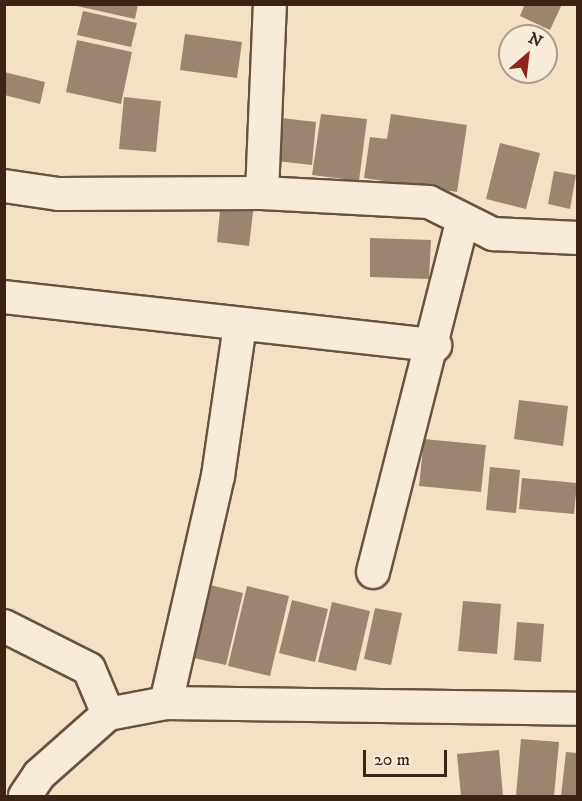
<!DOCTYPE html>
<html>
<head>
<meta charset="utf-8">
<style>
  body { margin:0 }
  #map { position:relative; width:582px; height:801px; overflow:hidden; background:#f2e1c5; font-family:"IM FELL DW Pica",serif }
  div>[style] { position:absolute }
  .building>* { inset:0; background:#9b8571 }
  .roads { filter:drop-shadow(2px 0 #6a5242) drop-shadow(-2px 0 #6a5242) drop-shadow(0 2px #6a5242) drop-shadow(0 -2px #6a5242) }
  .minor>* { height:32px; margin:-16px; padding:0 16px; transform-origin:16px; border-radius:16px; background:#f7ecd9 }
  span { translate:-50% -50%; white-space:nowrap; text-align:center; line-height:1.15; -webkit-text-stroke:4.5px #f7ecd9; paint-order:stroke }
  .frame { position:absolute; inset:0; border:6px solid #3d2216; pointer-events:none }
  .north { position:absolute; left:498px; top:24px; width:60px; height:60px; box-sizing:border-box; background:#f7ecd9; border:2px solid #ad9b8b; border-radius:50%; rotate:28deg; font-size:16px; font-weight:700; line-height:24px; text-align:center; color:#3d2216 }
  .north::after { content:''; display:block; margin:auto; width:21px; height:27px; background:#8f2418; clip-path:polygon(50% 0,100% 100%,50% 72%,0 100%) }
  .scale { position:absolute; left:363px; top:750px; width:84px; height:27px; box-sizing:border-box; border:3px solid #3d2216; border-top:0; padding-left:8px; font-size:18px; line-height:21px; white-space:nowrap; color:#3d2216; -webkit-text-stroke:4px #f7ecd9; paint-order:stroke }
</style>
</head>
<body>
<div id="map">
  <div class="building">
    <div style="clip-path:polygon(68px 4px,138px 4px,135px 19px)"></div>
    <div style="clip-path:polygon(525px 4px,562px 4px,550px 30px,520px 16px)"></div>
    <div style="clip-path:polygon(83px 11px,137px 23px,131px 47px,77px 35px)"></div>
    <div style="clip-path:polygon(185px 34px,242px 42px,237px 78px,180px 70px)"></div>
    <div style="clip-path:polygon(77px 40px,132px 52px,121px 104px,66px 92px)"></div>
    <div style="clip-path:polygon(4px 72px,45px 82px,40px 104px,4px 95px)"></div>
    <div style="clip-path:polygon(124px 97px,161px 101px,156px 152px,119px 149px)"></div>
    <div style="clip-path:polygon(321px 114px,367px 119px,359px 181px,312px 175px)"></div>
    <div style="clip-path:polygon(391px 114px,467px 125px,457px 192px,364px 178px,370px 137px,387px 139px)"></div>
    <div style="clip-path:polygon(281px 118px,316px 122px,312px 165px,276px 161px)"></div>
    <div style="clip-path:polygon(500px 143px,540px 153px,526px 209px,486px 199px)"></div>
    <div style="clip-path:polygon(554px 171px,576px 175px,570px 209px,548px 204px)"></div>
    <div style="clip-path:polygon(221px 200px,254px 204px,249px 246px,217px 242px)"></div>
    <div style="clip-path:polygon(370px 238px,431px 240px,429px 279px,370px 277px)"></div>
    <div style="clip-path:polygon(519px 400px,568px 406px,563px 446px,514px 439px)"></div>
    <div style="clip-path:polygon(424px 439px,486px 445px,481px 492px,419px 486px)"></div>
    <div style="clip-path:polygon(490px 467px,520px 470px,516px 513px,486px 510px)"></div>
    <div style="clip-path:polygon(522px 478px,577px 483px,574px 514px,519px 509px)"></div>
    <div style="clip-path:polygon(206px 584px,243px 593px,226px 665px,189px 657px)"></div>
    <div style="clip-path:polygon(247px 586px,289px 596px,270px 676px,228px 666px)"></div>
    <div style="clip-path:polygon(292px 600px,328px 609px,315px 662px,279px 653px)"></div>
    <div style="clip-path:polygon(463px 601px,501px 604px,497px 654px,458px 651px)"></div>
    <div style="clip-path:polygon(332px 602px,370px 611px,356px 671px,318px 662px)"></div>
    <div style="clip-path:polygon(375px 608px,402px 613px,391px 665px,364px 659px)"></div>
    <div style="clip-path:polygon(517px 622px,544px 624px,541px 662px,514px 660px)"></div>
    <div style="clip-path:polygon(521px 739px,559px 742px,554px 796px,516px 796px)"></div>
    <div style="clip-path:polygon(499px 750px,503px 796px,461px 796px,457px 754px)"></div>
    <div style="clip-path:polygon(566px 752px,578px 753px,578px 796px,561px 796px)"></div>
  </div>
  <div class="roads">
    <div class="minor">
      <div style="left:4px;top:186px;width:55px;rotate:8.4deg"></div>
      <div style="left:58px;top:194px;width:204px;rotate:-0.3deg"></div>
      <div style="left:262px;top:193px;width:189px;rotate:-87.6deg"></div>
      <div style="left:262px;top:193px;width:167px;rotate:3.1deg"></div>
      <div style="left:429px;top:202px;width:72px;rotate:26.6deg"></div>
      <div style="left:493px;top:234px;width:85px;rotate:2.7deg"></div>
      <div style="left:4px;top:297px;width:434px;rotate:6.4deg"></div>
      <div style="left:373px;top:572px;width:363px;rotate:-75.7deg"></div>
      <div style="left:4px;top:626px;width:95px;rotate:26.8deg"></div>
      <div style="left:89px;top:669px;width:49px;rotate:67.1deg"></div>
      <div style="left:166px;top:703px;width:233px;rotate:-77.1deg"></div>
      <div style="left:218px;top:476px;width:153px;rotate:-81.7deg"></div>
      <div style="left:25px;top:796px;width:25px;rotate:-56deg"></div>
      <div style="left:39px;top:775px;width:92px;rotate:-41.5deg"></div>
      <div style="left:108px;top:714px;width:59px;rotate:-10.7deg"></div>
      <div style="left:166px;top:703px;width:412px;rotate:0.8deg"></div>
    </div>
  </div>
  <div class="frame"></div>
  <div class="north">N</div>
  <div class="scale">20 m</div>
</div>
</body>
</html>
